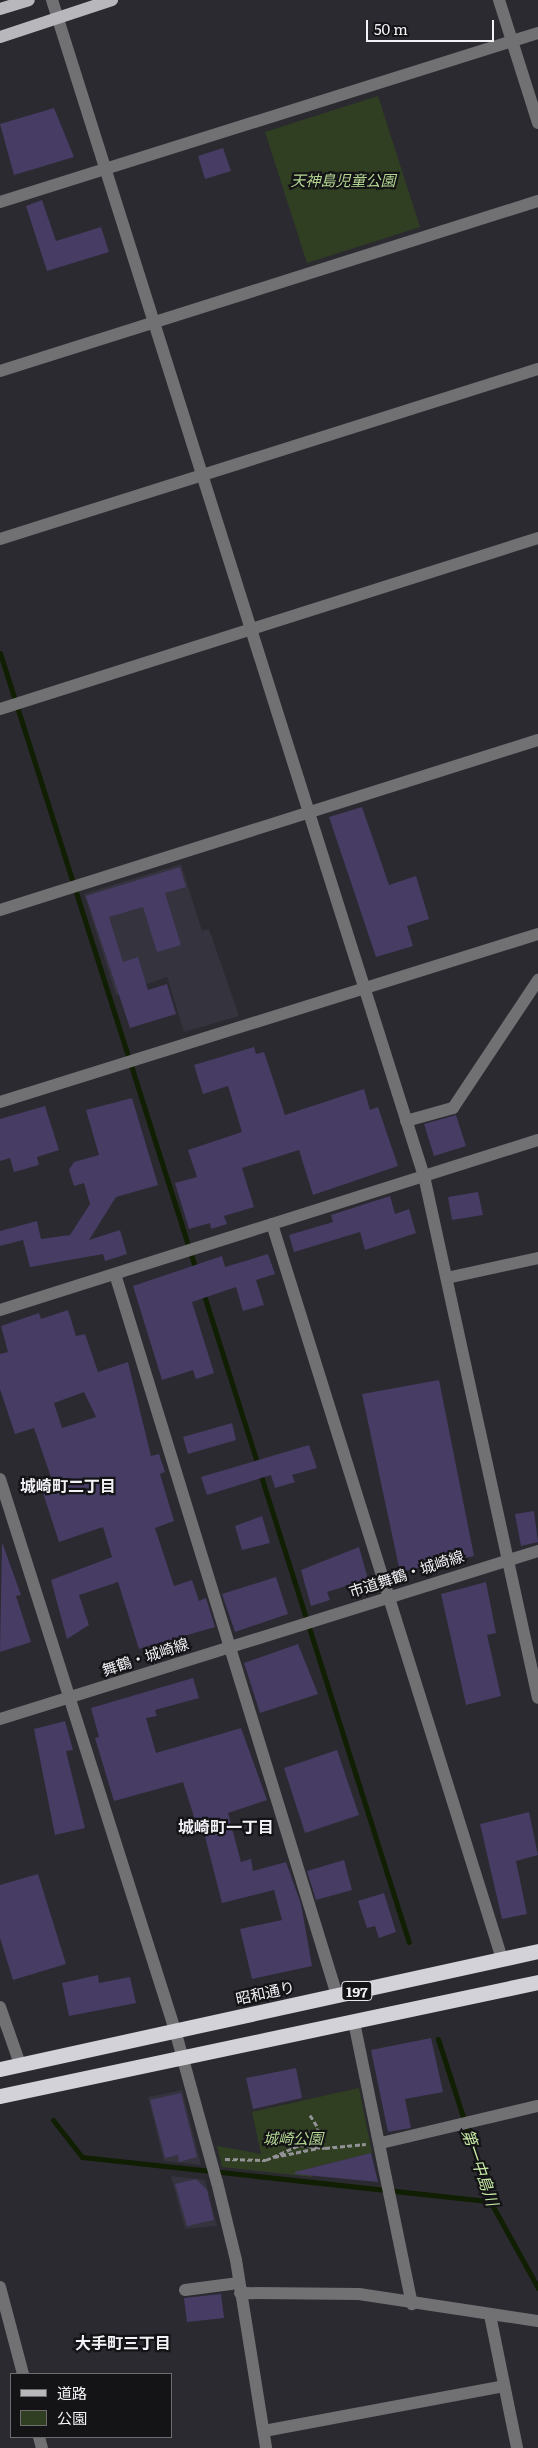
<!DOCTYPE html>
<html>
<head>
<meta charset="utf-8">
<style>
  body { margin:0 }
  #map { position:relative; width:538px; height:2448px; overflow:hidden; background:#2b2a30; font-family:Literata,"Noto Sans JP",serif }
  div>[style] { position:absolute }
  .built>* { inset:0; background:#35333e }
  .green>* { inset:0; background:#303f22 }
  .stream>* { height:5px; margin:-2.5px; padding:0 2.5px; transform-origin:2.5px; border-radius:2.5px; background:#101e01 }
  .building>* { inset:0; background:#463c64 }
  .path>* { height:3px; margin-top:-1.5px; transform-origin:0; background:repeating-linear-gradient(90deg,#939297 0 5px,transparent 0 7.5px) }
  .minor>* { height:12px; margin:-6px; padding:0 6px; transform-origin:6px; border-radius:6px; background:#717174 }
  .major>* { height:12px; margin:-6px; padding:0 6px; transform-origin:6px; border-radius:6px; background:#b8b7bc }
  .highway>* { height:15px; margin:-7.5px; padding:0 7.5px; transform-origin:7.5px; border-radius:7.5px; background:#d4d2d9 }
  span { translate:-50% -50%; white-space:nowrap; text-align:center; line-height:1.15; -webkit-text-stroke:4.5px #141316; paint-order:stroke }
  .shield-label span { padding:1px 4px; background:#141316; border:1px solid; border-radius:4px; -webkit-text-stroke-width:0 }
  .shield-label { font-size:14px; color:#f2f1f5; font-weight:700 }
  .park-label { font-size:15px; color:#b3d692; font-style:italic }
  .street-label { font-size:15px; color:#f2f1f5 }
  .neighbourhood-label { font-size:16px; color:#f2f1f5; font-weight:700 }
  .water-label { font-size:16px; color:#c6eaa5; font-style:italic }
  .legend { position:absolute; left:10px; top:2373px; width:162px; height:65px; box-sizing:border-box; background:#141316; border:1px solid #6d6c6f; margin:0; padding:6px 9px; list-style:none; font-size:15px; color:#f2f1f5 }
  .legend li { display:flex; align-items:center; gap:10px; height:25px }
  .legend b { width:25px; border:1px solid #6d6c6f }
  .scale { position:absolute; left:366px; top:20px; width:128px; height:22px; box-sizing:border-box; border:2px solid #f2f1f5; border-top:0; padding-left:6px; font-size:15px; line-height:18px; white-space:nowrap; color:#f2f1f5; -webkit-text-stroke:4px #141316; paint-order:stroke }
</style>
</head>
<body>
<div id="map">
  <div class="built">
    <div style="clip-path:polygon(181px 864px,202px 931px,209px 929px,239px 1016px,184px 1032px,167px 977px,116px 995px,84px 894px)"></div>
    <div style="clip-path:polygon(182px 2090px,201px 2165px,164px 2161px,148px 2097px)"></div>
    <div style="clip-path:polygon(171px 2176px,205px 2180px,217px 2226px,185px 2229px)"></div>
  </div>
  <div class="green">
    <div style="clip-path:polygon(378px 96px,420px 227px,307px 263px,265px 132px)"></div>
    <div style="clip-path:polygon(359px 2088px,372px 2153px,310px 2168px,312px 2177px,222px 2167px,217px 2146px,261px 2154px,252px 2112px)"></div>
  </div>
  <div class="stream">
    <div style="left:0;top:653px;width:647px;rotate:72.38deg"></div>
    <div style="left:203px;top:1292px;width:182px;rotate:72.4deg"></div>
    <div style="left:260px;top:1473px;width:492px;rotate:72.4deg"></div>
    <div style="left:438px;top:2039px;width:170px;rotate:72.2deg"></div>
    <div style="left:490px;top:2201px;width:99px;rotate:61.1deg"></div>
    <div style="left:53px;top:2120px;width:47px;rotate:51.9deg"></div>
    <div style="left:82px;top:2157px;width:410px;rotate:6.2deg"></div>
  </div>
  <div class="building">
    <div style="clip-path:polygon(54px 108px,74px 157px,14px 175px,0 124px)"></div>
    <div style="clip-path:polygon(223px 148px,231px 171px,205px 179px,198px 156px)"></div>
    <div style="clip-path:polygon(42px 200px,56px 241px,101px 227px,109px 252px,47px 271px,26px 206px)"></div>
    <div style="clip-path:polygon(362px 807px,389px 885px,416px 876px,429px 919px,407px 926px,413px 946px,376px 957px,329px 817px)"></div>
    <div style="clip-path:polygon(180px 867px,186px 887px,165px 893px,181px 945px,157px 952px,143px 907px,109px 917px,123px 962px,138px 957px,148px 990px,167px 984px,176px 1014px,130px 1028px,86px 896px)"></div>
    <div style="clip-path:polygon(254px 1047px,256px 1054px,264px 1052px,285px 1115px,364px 1089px,370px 1110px,378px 1107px,398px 1166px,313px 1195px,299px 1150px,242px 1168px,254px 1207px,224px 1216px,227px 1224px,211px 1229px,210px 1223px,189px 1229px,175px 1183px,197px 1177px,188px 1150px,242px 1132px,228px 1086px,203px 1094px,194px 1065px)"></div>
    <div style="clip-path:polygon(132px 1098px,158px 1185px,116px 1197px,89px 1240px,120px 1230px,127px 1254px,105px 1261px,103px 1254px,30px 1267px,23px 1240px,0 1246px,0 1231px,37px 1221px,41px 1239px,70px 1235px,90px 1204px,84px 1183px,74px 1186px,69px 1170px,74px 1162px,99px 1155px,86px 1110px)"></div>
    <div style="clip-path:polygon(45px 1106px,59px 1150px,37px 1157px,39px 1165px,14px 1172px,10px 1158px,0 1161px,0 1119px)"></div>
    <div style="clip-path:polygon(456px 1115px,466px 1146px,434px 1156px,424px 1124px)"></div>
    <div style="clip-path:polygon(478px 1192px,483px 1215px,452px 1220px,448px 1197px)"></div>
    <div style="clip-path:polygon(390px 1196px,395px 1214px,409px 1209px,416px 1233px,365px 1250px,360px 1232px,294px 1252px,289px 1235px,333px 1222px,331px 1215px)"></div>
    <div style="clip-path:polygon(268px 1254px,275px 1274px,256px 1280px,264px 1305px,243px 1311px,236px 1287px,192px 1302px,214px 1373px,196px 1379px,193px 1370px,162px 1380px,133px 1286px,222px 1256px,225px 1267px)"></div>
    <div style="clip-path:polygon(evenodd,68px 1310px,76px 1336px,85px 1334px,98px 1372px,128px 1362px,151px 1456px,159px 1454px,165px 1472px,160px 1474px,174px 1521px,155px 1528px,174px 1586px,192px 1580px,199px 1601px,206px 1598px,215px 1627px,139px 1649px,118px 1582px,79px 1595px,89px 1625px,67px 1639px,51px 1580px,112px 1557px,103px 1527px,59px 1542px,40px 1484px,52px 1480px,34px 1428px,15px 1434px,0 1389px,0 1354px,8px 1352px,1px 1326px,39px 1313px,41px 1319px,68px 1310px,84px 1392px,96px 1417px,62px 1428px,54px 1403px,84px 1392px)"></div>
    <div style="clip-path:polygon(439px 1380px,474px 1556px,400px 1572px,362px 1394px)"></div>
    <div style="clip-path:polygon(232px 1423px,236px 1440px,188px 1454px,183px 1437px)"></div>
    <div style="clip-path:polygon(309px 1445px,317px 1468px,292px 1475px,295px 1482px,275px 1488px,271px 1475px,207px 1495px,201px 1477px)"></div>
    <div style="clip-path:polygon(534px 1511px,538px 1542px,521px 1546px,515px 1514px)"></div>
    <div style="clip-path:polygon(262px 1516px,270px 1543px,242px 1550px,235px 1526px)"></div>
    <div style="clip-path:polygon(2px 1542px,21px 1595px,16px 1596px,31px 1642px,0 1652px)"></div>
    <div style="clip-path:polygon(359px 1547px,368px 1579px,327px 1592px,330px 1600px,311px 1606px,301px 1570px)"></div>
    <div style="clip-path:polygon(276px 1577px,288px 1614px,235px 1632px,222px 1594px)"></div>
    <div style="clip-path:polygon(486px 1582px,496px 1633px,487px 1635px,501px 1696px,466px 1705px,441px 1594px)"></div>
    <div style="clip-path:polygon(298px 1644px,318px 1694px,260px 1713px,244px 1663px)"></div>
    <div style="clip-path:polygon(193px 1678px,199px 1698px,155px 1710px,157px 1716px,146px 1718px,156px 1753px,241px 1728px,267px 1800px,228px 1813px,241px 1862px,251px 1859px,253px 1871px,286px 1862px,301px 1904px,312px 1966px,252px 1979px,240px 1929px,282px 1920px,274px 1890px,222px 1903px,201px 1821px,196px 1823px,183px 1782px,114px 1801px,95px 1738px,99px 1737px,91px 1708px)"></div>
    <div style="clip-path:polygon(65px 1721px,73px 1750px,66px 1751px,85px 1828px,55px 1835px,34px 1729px)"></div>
    <div style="clip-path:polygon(337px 1750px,359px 1815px,305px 1833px,284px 1768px)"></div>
    <div style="clip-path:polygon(529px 1812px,538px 1855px,516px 1861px,527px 1914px,502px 1919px,480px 1824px)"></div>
    <div style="clip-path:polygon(344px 1860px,352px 1890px,316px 1900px,307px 1871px)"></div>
    <div style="clip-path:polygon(38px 1874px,66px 1964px,13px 1980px,0 1938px,0 1885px)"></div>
    <div style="clip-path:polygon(384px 1893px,396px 1932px,379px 1938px,375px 1926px,367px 1928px,358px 1901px)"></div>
    <div style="clip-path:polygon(98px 1975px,99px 1983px,130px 1977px,136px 2003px,69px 2016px,62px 1983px)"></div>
    <div style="clip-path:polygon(431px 2038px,443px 2092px,405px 2099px,411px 2128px,388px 2132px,371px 2050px)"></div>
    <div style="clip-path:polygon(296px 2068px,302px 2098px,253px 2109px,246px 2078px)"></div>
    <div style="clip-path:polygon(181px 2093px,197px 2157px,179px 2162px,178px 2155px,165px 2158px,150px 2100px)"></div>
    <div style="clip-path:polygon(371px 2153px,378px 2182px,295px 2174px,295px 2172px)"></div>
    <div style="clip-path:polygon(196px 2179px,207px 2190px,214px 2220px,187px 2226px,175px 2184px)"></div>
    <div style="clip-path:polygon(221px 2294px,224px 2318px,187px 2322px,184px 2298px)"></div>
  </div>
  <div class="path">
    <div style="left:310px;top:2115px;width:15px;rotate:58deg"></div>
    <div style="left:318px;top:2128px;width:18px;rotate:99deg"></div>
    <div style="left:274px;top:2157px;width:45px;rotate:-11.6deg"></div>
    <div style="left:225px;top:2159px;width:41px;rotate:1.4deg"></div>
    <div style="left:266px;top:2160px;width:37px;rotate:-24deg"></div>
    <div style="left:300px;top:2145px;width:25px;rotate:7deg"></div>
    <div style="left:325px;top:2148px;width:41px;rotate:-5.6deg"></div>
  </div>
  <div class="minor">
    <div style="left:52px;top:0;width:1233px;rotate:72.45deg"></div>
    <div style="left:424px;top:1176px;width:534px;rotate:77.68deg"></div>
    <div style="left:499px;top:0;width:129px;rotate:72.4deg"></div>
    <div style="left:0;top:202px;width:564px;rotate:-17.44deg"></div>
    <div style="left:0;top:371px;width:564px;rotate:-17.54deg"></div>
    <div style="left:0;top:539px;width:564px;rotate:-17.54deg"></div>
    <div style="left:0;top:709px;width:565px;rotate:-17.63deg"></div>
    <div style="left:0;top:910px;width:564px;rotate:-17.54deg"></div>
    <div style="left:0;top:1102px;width:564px;rotate:-17.34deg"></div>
    <div style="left:406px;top:1121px;width:49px;rotate:-15.5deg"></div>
    <div style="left:453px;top:1108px;width:154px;rotate:-56.4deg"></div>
    <div style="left:272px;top:1224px;width:770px;rotate:72.62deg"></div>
    <div style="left:115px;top:1274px;width:754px;rotate:72.89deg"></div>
    <div style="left:447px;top:1278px;width:93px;rotate:-12.4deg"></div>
    <div style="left:0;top:1310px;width:564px;rotate:-17.54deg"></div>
    <div style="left:0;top:1479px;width:578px;rotate:72.38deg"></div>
    <div style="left:175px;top:2030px;width:158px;rotate:74.6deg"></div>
    <div style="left:217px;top:2182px;width:80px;rotate:76.3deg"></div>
    <div style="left:236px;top:2260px;width:190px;rotate:80.9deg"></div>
    <div style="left:0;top:1719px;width:564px;rotate:-17.34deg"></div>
    <div style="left:0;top:2007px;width:60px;rotate:70.7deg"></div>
    <div style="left:354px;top:2022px;width:288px;rotate:78.4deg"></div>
    <div style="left:381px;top:2143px;width:161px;rotate:-13.3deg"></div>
    <div style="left:0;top:2287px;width:90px;rotate:75.2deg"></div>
    <div style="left:185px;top:2290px;width:54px;rotate:-7.4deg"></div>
    <div style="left:240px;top:2293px;width:119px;rotate:0.5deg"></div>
    <div style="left:359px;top:2294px;width:181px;rotate:8.6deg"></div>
    <div style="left:490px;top:2315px;width:136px;rotate:78.5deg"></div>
    <div style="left:264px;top:2431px;width:244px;rotate:-10.6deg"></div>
    <div style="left:39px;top:2437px;width:11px;rotate:75deg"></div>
  </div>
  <div class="major">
    <div style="left:0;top:9px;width:30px;rotate:-17deg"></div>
    <div style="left:0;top:37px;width:118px;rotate:-18.3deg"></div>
  </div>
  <div class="highway">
    <div style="left:0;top:2069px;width:551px;rotate:-12.37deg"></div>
    <div style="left:0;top:2096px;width:550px;rotate:-11.96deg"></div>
  </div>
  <div class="shield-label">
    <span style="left:357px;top:1991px">197</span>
  </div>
  <div class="park-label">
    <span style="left:343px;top:180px">天神島児童公園</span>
    <span style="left:293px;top:2138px">城崎公園</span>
  </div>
  <div class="street-label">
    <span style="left:406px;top:1573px;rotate:-18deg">市道舞鶴・城崎線</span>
    <span style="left:145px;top:1656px;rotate:-18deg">舞鶴・城崎線</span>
    <span style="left:265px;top:1992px;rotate:-12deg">昭和通り</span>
  </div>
  <div class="neighbourhood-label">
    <span style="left:68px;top:1485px">城崎町二丁目</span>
    <span style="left:226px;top:1826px">城崎町一丁目</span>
    <span style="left:123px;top:2342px">大手町三丁目</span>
  </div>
  <div class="water-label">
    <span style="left:481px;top:2167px;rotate:71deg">第一中島川</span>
  </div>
  <ul class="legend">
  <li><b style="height:6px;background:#b8b7bc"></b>道路</li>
  <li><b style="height:14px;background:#303f22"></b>公園</li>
  </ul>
  <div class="scale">50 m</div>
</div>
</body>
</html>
